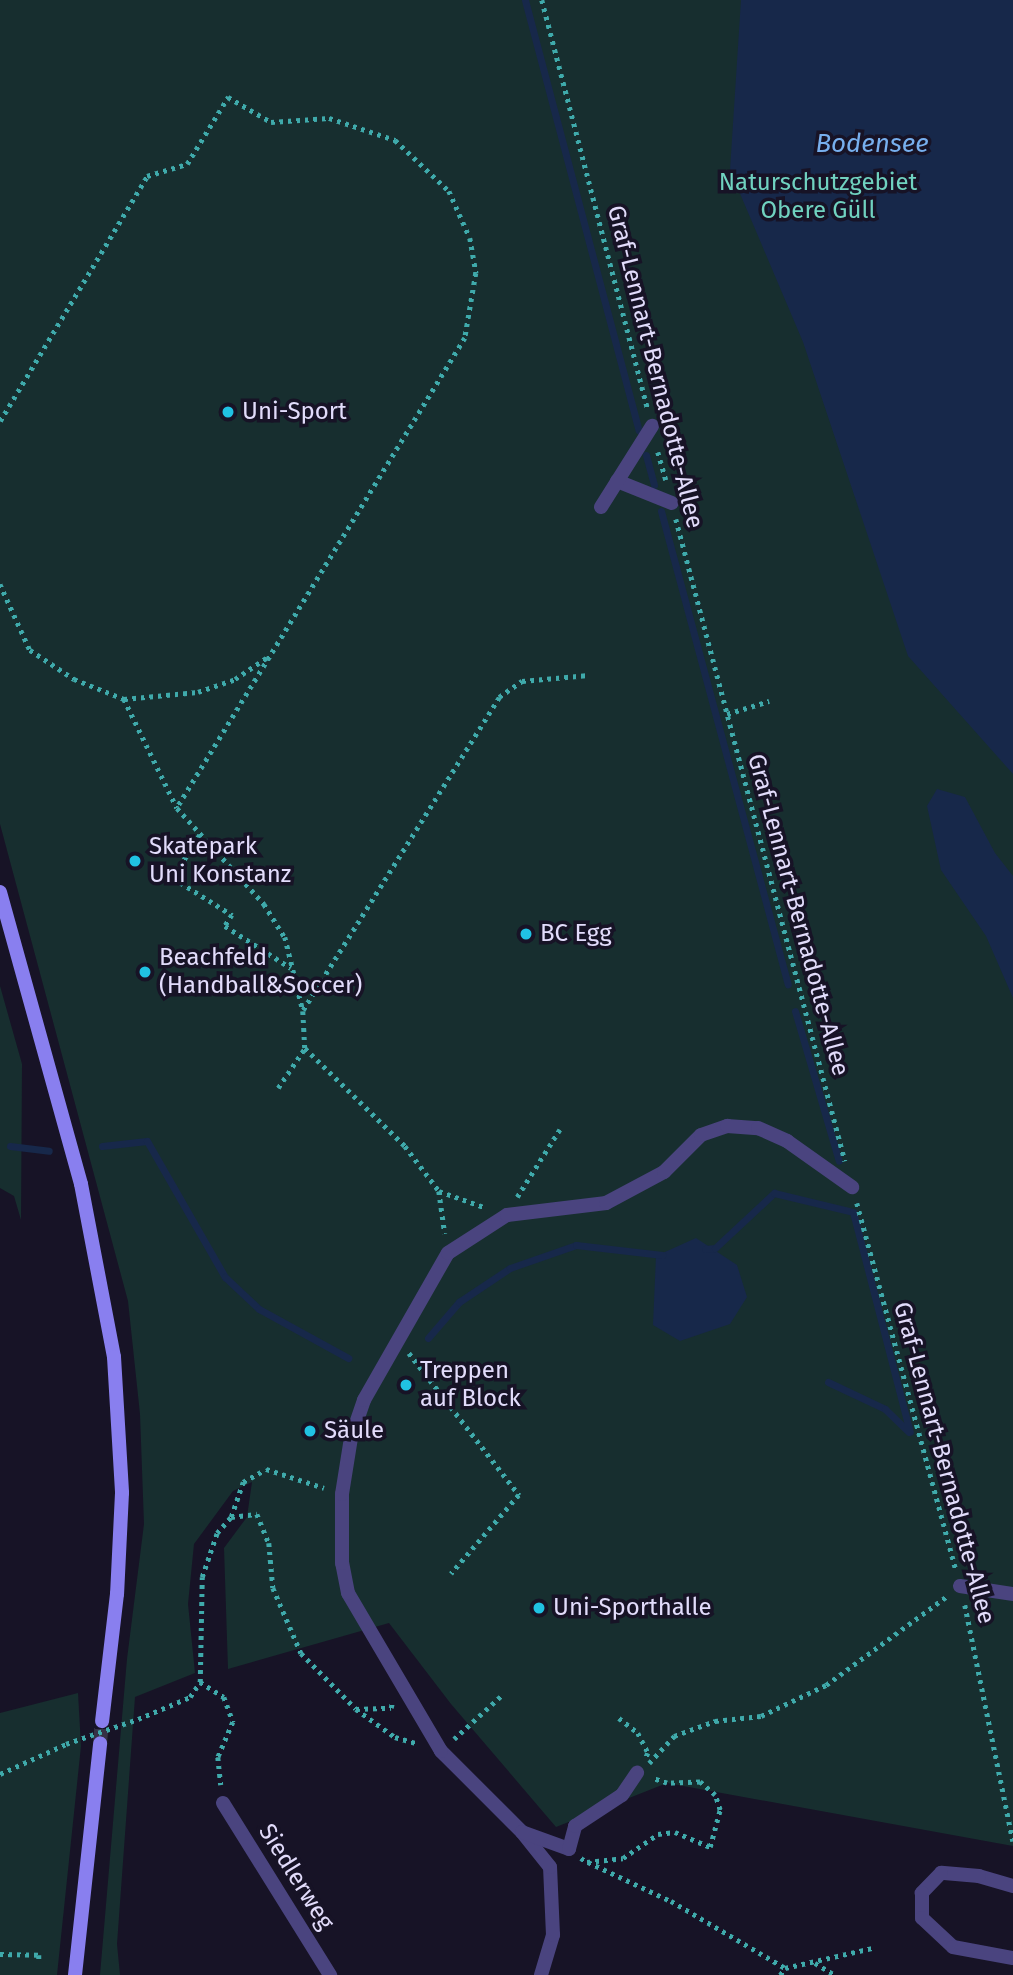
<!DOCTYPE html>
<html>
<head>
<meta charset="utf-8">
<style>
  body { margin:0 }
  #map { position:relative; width:1013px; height:1975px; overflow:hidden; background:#171326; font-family:"Fira Sans",sans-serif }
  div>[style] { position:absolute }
  .green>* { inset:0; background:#172e2f }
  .water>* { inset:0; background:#17284a }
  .stream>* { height:7px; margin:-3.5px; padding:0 3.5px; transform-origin:3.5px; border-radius:3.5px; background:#17284a }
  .secondary-tunnel>* { height:14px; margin-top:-7px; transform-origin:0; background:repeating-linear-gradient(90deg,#353146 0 14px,transparent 0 21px) }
  .path>* { height:4.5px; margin-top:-2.25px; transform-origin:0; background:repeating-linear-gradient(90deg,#3faaab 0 3.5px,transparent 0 8.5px) }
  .service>* { height:14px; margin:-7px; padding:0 7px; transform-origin:7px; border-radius:7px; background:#4a447f }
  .minor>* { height:14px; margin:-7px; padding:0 7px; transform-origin:7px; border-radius:7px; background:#4a447f }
  .secondary>* { height:14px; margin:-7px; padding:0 7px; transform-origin:7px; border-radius:7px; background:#897fef }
  .path-bridge>* { height:4.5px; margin-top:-2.25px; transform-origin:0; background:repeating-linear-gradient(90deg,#3faaab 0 3.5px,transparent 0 8.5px) }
  .dots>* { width:19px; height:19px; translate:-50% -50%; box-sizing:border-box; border:4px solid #171326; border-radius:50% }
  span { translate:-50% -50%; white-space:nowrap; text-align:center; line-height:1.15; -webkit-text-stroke:7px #171326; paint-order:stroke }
  .park-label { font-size:24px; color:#70d2c0 }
  .street-label { font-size:24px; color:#e2dcfb }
  .poi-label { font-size:24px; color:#e2dcfb }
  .left { translate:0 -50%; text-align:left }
  .water-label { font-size:26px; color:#77afee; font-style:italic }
</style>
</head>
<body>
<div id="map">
  <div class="green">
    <div style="clip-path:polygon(0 0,1013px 0,1013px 1846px,667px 1783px,556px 1827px,451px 1704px,389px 1623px,228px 1669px,224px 1548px,247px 1517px,252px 1482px,233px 1491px,194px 1544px,188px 1604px,195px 1673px,135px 1697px,117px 1944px,120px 1975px,100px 1975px,127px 1659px,144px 1524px,140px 1414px,128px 1301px,0 824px)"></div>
    <div style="clip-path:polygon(0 986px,22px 1064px,21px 1220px,14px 1196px,0 1188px)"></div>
    <div style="clip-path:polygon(78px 1693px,81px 1746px,57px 1975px,0 1975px,0 1713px)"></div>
  </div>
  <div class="water">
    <div style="clip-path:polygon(741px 0,1013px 0,1013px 774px,908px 656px,803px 342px,730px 170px)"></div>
    <div style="clip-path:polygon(937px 789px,965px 797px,995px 853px,1013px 876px,1013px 998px,986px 936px,941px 870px,927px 806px)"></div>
    <div style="clip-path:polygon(696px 1238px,737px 1265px,747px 1297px,730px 1324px,680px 1341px,653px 1325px,656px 1256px)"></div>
  </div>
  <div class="stream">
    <div style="left:525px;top:0;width:445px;rotate:75.2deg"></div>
    <div style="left:646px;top:455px;width:31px;rotate:75deg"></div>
    <div style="left:661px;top:511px;width:490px;rotate:75deg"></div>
    <div style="left:795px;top:1011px;width:156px;rotate:73.7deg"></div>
    <div style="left:10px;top:1146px;width:39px;rotate:7deg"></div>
    <div style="left:102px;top:1146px;width:45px;rotate:-6.3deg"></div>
    <div style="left:147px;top:1141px;width:157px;rotate:60.2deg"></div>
    <div style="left:225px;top:1277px;width:47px;rotate:43.3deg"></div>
    <div style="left:259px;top:1309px;width:102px;rotate:28.8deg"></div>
    <div style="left:705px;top:1249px;width:10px;rotate:-6deg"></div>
    <div style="left:715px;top:1248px;width:81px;rotate:-43deg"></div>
    <div style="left:774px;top:1193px;width:81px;rotate:13.5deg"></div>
    <div style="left:853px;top:1212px;width:227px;rotate:75.5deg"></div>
    <div style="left:428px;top:1338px;width:48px;rotate:-49.3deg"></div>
    <div style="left:459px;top:1302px;width:61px;rotate:-33.7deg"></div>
    <div style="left:510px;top:1268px;width:70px;rotate:-19.2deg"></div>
    <div style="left:576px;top:1245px;width:87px;rotate:6.6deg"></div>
    <div style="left:828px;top:1382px;width:63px;rotate:25.3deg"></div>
    <div style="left:885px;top:1409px;width:33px;rotate:44deg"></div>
  </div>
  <div class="secondary-tunnel">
    <div style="left:100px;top:1743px;width:22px;rotate:-85deg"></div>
  </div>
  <div class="path">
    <div style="left:542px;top:0;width:423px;rotate:75.5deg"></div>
    <div style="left:0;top:421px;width:286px;rotate:-59deg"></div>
    <div style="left:147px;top:176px;width:42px;rotate:-16.7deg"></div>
    <div style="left:187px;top:164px;width:79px;rotate:-58.5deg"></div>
    <div style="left:228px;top:97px;width:50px;rotate:30.2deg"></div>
    <div style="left:271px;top:122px;width:58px;rotate:-3.9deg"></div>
    <div style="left:329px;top:118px;width:70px;rotate:18.4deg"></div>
    <div style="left:395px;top:140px;width:74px;rotate:43.4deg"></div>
    <div style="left:449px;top:191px;width:51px;rotate:65.9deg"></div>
    <div style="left:470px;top:238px;width:36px;rotate:80deg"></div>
    <div style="left:476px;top:273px;width:66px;rotate:99.6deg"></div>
    <div style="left:465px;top:338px;width:551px;rotate:121.5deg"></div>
    <div style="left:658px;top:452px;width:29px;rotate:74deg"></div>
    <div style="left:676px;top:519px;width:664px;rotate:75.25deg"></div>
    <div style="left:0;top:584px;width:72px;rotate:65.6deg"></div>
    <div style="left:30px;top:650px;width:53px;rotate:33.4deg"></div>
    <div style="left:74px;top:679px;width:54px;rotate:21.8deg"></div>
    <div style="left:124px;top:699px;width:121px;rotate:64.1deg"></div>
    <div style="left:177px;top:808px;width:130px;rotate:47.8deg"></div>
    <div style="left:264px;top:904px;width:39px;rotate:58deg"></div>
    <div style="left:285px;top:937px;width:76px;rotate:76.3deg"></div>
    <div style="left:303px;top:1011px;width:37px;rotate:87deg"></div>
    <div style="left:305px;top:1048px;width:140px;rotate:44.4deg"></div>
    <div style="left:405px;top:1146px;width:56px;rotate:52.9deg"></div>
    <div style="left:439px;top:1191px;width:43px;rotate:82.1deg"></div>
    <div style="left:124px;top:699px;width:74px;rotate:-5.4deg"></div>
    <div style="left:198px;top:692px;width:39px;rotate:-19deg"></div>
    <div style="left:235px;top:679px;width:40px;rotate:-34deg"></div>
    <div style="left:727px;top:714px;width:44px;rotate:-17.2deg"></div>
    <div style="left:200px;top:835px;width:51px;rotate:122.1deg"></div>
    <div style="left:173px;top:878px;width:70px;rotate:32.1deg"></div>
    <div style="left:232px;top:915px;width:13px;rotate:122deg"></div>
    <div style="left:225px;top:926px;width:78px;rotate:32.5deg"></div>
    <div style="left:303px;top:1010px;width:369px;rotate:-57.9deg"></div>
    <div style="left:499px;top:697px;width:28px;rotate:-35deg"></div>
    <div style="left:522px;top:681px;width:67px;rotate:-5.1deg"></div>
    <div style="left:278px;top:1088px;width:48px;rotate:-56deg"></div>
    <div style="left:439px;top:1191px;width:48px;rotate:19.6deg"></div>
    <div style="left:517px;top:1197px;width:80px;rotate:-57.7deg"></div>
    <div style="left:857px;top:1203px;width:379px;rotate:74.9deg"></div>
    <div style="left:409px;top:1353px;width:180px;rotate:52.2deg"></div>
    <div style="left:519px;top:1495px;width:104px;rotate:130.7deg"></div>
    <div style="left:231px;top:1517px;width:37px;rotate:-71deg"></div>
    <div style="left:243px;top:1482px;width:26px;rotate:-29deg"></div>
    <div style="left:266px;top:1469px;width:61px;rotate:18.1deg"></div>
    <div style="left:965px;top:1605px;width:241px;rotate:78.5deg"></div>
    <div style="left:200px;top:1682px;width:28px;rotate:32deg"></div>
    <div style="left:224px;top:1697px;width:27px;rotate:70deg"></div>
    <div style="left:233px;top:1722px;width:38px;rotate:113deg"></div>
    <div style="left:218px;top:1757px;width:28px;rotate:84deg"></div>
    <div style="left:356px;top:1709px;width:35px;rotate:-2deg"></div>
    <div style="left:391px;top:1708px;width:5px;rotate:-79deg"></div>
    <div style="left:619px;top:1718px;width:24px;rotate:38deg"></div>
    <div style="left:638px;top:1733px;width:22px;rotate:63deg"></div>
    <div style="left:648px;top:1753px;width:8px;rotate:113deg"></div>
    <div style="left:138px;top:1719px;width:56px;rotate:-22.9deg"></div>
    <div style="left:190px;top:1697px;width:18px;rotate:-56deg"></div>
    <div style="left:200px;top:1682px;width:105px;rotate:-88.9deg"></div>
    <div style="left:202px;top:1577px;width:46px;rotate:-71.2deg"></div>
    <div style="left:217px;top:1533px;width:21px;rotate:-49deg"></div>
    <div style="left:231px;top:1517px;width:26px;rotate:-7deg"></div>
    <div style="left:257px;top:1514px;width:31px;rotate:68deg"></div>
    <div style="left:269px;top:1543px;width:45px;rotate:84.9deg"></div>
    <div style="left:273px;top:1588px;width:71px;rotate:66.7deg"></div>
    <div style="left:301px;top:1653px;width:78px;rotate:45.5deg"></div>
    <div style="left:356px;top:1709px;width:48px;rotate:35.7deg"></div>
    <div style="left:395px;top:1737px;width:22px;rotate:16deg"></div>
    <div style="left:454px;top:1739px;width:65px;rotate:-42.5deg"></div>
    <div style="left:649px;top:1763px;width:37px;rotate:-47deg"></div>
    <div style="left:674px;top:1736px;width:44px;rotate:-20.1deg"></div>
    <div style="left:715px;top:1721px;width:46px;rotate:-6.2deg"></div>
    <div style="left:761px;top:1716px;width:72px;rotate:-25.5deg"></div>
    <div style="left:826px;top:1685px;width:149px;rotate:-36.3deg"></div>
    <div style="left:0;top:1774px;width:72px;rotate:-24.4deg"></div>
    <div style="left:581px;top:1858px;width:7px;rotate:34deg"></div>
    <div style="left:587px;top:1862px;width:36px;rotate:-6deg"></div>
    <div style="left:623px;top:1858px;width:42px;rotate:-34.4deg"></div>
    <div style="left:658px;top:1834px;width:17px;rotate:-7deg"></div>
    <div style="left:675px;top:1832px;width:38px;rotate:23deg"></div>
    <div style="left:710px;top:1847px;width:38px;rotate:-75deg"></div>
    <div style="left:720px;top:1810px;width:16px;rotate:-108deg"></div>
    <div style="left:715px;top:1795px;width:20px;rotate:-139deg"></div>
    <div style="left:700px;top:1782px;width:33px;rotate:178deg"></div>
    <div style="left:667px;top:1783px;width:16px;rotate:-162deg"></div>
    <div style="left:588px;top:1862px;width:92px;rotate:25.2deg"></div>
    <div style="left:671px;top:1901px;width:132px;rotate:30.4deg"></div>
    <div style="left:785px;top:1968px;width:89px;rotate:-12.9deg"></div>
    <div style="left:0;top:1954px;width:39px;rotate:1deg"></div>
    <div style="left:39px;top:1955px;width:5px;rotate:90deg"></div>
    <div style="left:815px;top:1963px;width:23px;rotate:31deg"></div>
    <div style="left:780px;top:1975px;width:9px;rotate:-54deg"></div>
  </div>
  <div class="service">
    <div style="left:617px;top:481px;width:59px;rotate:21.8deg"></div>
    <div style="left:601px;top:507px;width:96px;rotate:-57.8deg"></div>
    <div style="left:960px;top:1586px;width:54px;rotate:8.6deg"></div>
    <div style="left:522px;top:1832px;width:115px;rotate:-135deg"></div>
    <div style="left:441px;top:1751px;width:183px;rotate:-120.5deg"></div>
    <div style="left:348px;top:1593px;width:31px;rotate:-101deg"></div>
    <div style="left:342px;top:1563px;width:69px;rotate:-90deg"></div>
    <div style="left:342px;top:1494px;width:57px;rotate:-80.9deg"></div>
    <div style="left:351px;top:1438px;width:40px;rotate:-71.1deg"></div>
    <div style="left:364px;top:1400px;width:169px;rotate:-60.3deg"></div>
    <div style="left:448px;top:1253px;width:70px;rotate:-32.8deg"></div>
    <div style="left:507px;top:1215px;width:100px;rotate:-6.9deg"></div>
    <div style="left:606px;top:1203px;width:66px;rotate:-28.1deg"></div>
    <div style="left:664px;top:1172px;width:52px;rotate:-45deg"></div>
    <div style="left:701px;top:1135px;width:28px;rotate:-19deg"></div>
    <div style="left:727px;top:1126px;width:31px;rotate:4deg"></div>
    <div style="left:758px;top:1128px;width:32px;rotate:24deg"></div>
    <div style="left:787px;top:1141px;width:80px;rotate:35.3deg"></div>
    <div style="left:541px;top:1975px;width:42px;rotate:-73.3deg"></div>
    <div style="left:553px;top:1935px;width:68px;rotate:-92.5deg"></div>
    <div style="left:550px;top:1867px;width:45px;rotate:-128.7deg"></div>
    <div style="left:522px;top:1832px;width:50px;rotate:19.9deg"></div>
    <div style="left:569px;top:1849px;width:24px;rotate:-75deg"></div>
    <div style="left:575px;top:1826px;width:56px;rotate:-33.4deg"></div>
    <div style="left:622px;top:1795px;width:27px;rotate:-56deg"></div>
  </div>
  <div class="minor">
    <div style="left:223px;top:1803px;width:203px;rotate:58.1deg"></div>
    <div style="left:1013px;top:1886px;width:35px;rotate:-164deg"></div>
    <div style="left:979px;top:1876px;width:38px;rotate:-175deg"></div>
    <div style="left:941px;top:1873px;width:28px;rotate:134deg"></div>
    <div style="left:922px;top:1893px;width:25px;rotate:90deg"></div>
    <div style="left:922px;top:1918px;width:42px;rotate:43.1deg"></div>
    <div style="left:953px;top:1947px;width:61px;rotate:10.4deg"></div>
  </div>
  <div class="secondary">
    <div style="left:0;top:892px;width:303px;rotate:74.5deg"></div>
    <div style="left:81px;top:1184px;width:176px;rotate:79.2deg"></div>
    <div style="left:114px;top:1357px;width:136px;rotate:86.6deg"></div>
    <div style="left:122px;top:1493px;width:101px;rotate:92.8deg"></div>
    <div style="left:117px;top:1594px;width:128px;rotate:96.7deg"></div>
    <div style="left:75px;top:1975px;width:233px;rotate:-83.8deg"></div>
  </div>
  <div class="path-bridge">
    <div style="left:66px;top:1744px;width:76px;rotate:-19.1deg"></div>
  </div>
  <div class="dots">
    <div style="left:228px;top:412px;background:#20c2e3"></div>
    <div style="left:135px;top:861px;background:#20c2e3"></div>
    <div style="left:526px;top:934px;background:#20c2e3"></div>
    <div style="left:145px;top:972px;background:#20c2e3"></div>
    <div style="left:406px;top:1385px;background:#20c2e3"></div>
    <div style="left:310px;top:1431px;background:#20c2e3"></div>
    <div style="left:539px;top:1608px;background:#20c2e3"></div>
  </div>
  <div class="park-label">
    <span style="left:818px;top:197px">Naturschutzgebiet<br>Obere Güll</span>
  </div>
  <div class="street-label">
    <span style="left:655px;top:367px;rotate:76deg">Graf-Lennart-Bernadotte-Allee</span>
    <span style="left:798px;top:915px;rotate:75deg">Graf-Lennart-Bernadotte-Allee</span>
    <span style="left:944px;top:1463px;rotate:75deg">Graf-Lennart-Bernadotte-Allee</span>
    <span style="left:296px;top:1877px;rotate:58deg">Siedlerweg</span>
  </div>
  <div class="poi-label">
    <span class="left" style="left:242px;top:412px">Uni-Sport</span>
    <span class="left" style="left:149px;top:861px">Skatepark<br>Uni Konstanz</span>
    <span class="left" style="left:540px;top:934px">BC Egg</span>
    <span class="left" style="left:159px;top:972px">Beachfeld<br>(Handball&amp;Soccer)</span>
    <span class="left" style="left:420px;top:1385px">Treppen<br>auf Block</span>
    <span class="left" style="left:324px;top:1431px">Säule</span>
    <span class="left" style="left:553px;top:1608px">Uni-Sporthalle</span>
  </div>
  <div class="water-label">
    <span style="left:872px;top:144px">Bodensee</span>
  </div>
</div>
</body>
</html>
